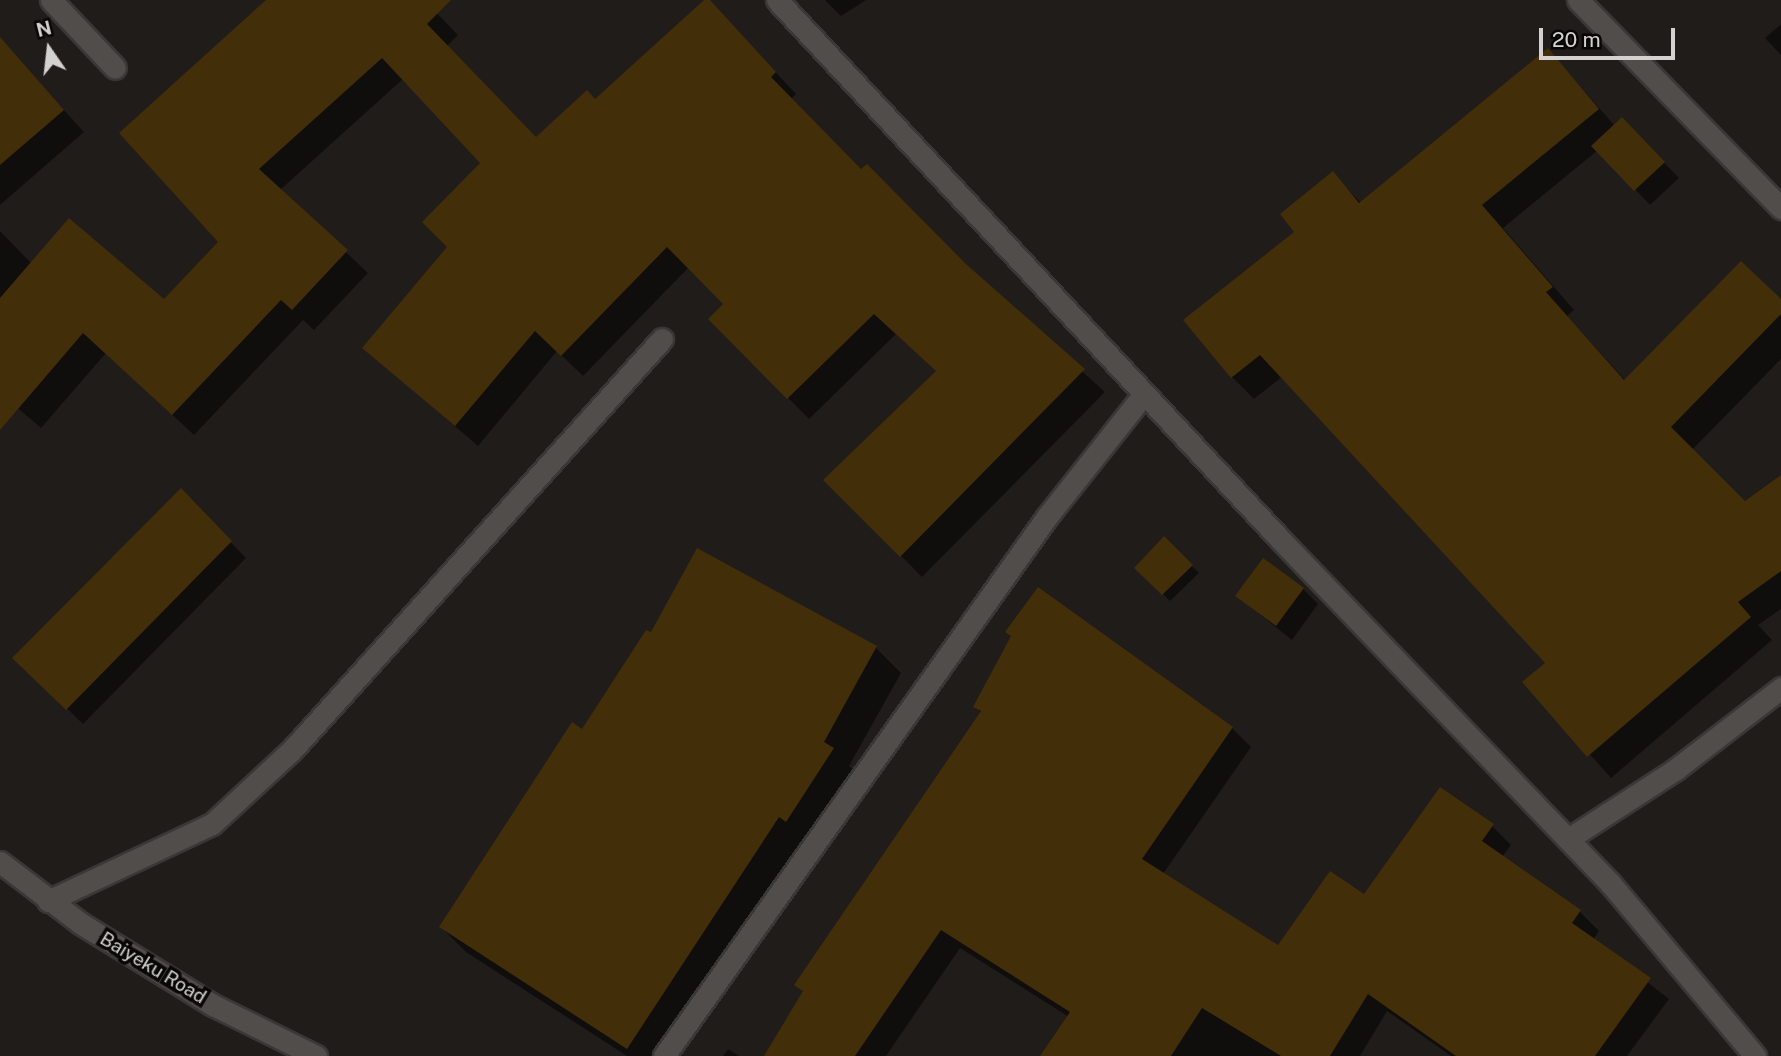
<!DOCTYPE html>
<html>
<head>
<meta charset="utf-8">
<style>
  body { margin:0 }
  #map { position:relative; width:1781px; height:1056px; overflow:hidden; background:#1f1c1a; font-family:"Public Sans",sans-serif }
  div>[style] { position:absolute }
  .shadow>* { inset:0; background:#0007 }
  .building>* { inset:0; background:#422e09 }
  .roads { filter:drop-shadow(2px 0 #3a3836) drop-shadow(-2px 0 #3a3836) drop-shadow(0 2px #3a3836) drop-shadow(0 -2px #3a3836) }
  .minor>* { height:21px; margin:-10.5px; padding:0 10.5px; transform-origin:10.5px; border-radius:10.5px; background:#514d4b }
  .secondary>* { height:21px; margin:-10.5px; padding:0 10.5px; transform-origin:10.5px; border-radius:10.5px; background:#514d4b }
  span { translate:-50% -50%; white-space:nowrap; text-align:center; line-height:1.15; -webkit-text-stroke:7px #080706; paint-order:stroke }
  .street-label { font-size:19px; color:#d4d2d0 }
  .north { position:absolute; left:14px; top:14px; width:70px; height:70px; -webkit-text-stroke:5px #080706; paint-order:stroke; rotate:346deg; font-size:19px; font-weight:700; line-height:28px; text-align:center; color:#d4d2d0 }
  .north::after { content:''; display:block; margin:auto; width:24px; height:32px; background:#d4d2d0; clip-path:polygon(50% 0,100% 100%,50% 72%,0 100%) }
  .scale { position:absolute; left:1539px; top:28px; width:136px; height:32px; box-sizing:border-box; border:4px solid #d4d2d0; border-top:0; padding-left:9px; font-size:21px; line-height:24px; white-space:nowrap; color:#d4d2d0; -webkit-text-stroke:5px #080706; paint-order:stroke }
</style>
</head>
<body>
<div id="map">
  <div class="shadow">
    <div style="clip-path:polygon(269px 0,424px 0,458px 35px,447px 46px,536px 139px,595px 101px,708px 0,796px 94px,791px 99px,861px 172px,1105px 392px,922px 577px,826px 480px,938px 372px,896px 334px,809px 419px,710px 319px,726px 304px,689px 267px,583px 376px,557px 351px,478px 446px,364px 348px,449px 247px,483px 163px,403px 79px,280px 190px,368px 273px,314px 330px,303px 320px,194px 435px,106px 353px,41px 428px,0 393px,0 231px,32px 264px,164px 301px,221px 242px)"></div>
    <div style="clip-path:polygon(825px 0,866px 0,841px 16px)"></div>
    <div style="clip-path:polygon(1781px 24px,1781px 55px,1765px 38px)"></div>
    <div style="clip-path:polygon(8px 49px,84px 132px,0 205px,0 56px)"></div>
    <div style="clip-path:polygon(1548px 50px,1615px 126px,1637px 135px,1679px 178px,1650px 205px,1598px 150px,1503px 228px,1574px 310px,1567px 316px,1626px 381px,1781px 302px,1781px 359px,1692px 450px,1745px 503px,1781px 478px,1781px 609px,1758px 625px,1772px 640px,1611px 778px,1525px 682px,1547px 663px,1282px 377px,1254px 399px,1232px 377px,1296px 232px,1333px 174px,1361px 203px)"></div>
    <div style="clip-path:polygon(181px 491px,246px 558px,83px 724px,15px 658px)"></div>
    <div style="clip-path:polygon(1164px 539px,1199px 573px,1170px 601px,1136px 568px)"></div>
    <div style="clip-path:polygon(698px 550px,876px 648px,901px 673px,849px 766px,858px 774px,664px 1056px,627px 1056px,466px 952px,441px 927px,651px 635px)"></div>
    <div style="clip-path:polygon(1303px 589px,1318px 604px,1292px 640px,1237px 596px)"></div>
    <div style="clip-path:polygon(975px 707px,1232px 728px,1251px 747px,1163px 874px,1278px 947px,1492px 826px,1511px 845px,1502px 857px,1580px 912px,1599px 931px,1593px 940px,1669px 999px,1627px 1056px,1451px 1056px,1387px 1011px,1360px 1056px,1042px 1056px,1069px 1017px,960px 948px,886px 1056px,766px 1056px,804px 992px,796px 984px,982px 713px)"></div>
    <div style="clip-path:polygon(728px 1049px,739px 1056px,723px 1056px)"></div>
  </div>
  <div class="building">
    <div style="clip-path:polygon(266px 0,451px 0,427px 24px,536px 137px,587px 90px,595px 99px,704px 0,710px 0,776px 72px,771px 77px,861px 169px,867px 164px,966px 264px,1085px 369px,900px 557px,823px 480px,936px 371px,874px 314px,787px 399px,708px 319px,723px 304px,667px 247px,561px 356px,535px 331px,455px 426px,362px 348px,447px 247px,422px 222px,480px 163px,382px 58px,259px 169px,348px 250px,292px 310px,281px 300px,172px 415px,83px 333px,0 430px,0 298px,69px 218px,164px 299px,218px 242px,119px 133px)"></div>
    <div style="clip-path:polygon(0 37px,64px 110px,0 165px)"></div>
    <div style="clip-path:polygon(1548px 48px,1599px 109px,1482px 205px,1553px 287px,1546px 292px,1624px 380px,1741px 261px,1781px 299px,1781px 314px,1671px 427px,1745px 501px,1781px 475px,1781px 571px,1738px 602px,1751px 617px,1587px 757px,1522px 682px,1545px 663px,1260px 355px,1231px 378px,1183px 320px,1294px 232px,1280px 214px,1333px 171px,1359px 203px)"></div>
    <div style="clip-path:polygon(1622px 117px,1665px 162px,1634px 191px,1591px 146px)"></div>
    <div style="clip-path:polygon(181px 488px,232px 541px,66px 710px,12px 658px)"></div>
    <div style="clip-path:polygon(1164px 536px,1193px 565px,1162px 595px,1134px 568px)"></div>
    <div style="clip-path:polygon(697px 548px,877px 646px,824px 742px,834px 748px,786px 822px,779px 817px,627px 1049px,439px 927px,572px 722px,582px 729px,646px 630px,651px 632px)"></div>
    <div style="clip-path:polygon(1263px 558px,1304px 588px,1276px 626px,1235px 596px)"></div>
    <div style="clip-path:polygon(1038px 587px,1233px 727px,1142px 859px,1278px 945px,1330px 871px,1364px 894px,1440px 787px,1494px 824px,1482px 841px,1581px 910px,1572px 923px,1651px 978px,1595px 1056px,1456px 1056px,1368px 994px,1330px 1056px,1281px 1056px,1202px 1008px,1171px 1056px,1040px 1056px,1070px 1012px,941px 930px,855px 1056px,764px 1056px,803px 991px,794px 985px,981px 711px,973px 707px,1011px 636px,1005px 632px)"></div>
  </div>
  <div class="roads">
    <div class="minor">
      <div style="left:51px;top:0;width:93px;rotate:46.7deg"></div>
      <div style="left:777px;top:0;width:736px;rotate:46.98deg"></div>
      <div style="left:1279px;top:538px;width:478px;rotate:46.2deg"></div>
      <div style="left:1610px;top:883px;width:226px;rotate:50deg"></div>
      <div style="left:1578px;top:0;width:291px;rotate:45.7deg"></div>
      <div style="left:1568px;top:839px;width:129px;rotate:-32.9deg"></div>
      <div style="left:1676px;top:769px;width:133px;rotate:-37.6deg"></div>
      <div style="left:48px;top:901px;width:181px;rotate:-25.2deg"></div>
      <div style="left:212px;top:824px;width:109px;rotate:-42.8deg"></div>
      <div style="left:292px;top:750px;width:553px;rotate:-48.01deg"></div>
      <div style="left:664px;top:1056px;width:660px;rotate:-54.62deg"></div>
      <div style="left:1046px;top:518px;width:158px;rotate:-51.7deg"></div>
    </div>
    <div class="secondary">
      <div style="left:0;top:862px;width:101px;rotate:37.3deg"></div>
      <div style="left:80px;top:923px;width:156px;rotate:31.7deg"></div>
      <div style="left:213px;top:1005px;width:115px;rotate:26.3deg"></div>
    </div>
  </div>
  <div class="street-label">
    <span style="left:153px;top:968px;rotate:31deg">Baiyeku Road</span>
  </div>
  <div class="north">N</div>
  <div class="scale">20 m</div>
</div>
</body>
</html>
